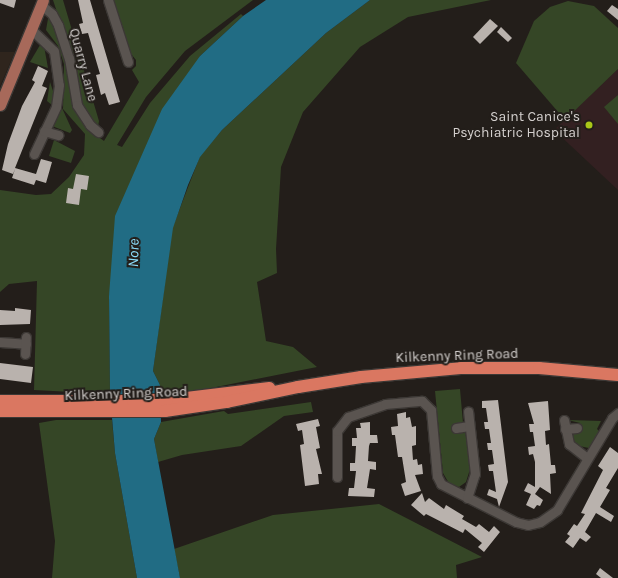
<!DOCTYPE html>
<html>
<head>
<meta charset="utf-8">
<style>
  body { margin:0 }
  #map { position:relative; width:618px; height:578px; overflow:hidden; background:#231e1a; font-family:Karla,sans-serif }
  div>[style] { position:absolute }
  .built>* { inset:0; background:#2f251d }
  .medical>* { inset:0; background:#332021 }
  .green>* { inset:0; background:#354626 }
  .water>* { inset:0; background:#216c84 }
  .building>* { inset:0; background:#b9b2ad }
  .roads { filter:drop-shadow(1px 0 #3c3835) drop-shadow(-1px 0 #3c3835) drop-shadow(0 1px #3c3835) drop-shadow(0 -1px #3c3835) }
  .minor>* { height:9px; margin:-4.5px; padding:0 4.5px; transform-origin:4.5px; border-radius:4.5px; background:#5a5450 }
  .major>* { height:11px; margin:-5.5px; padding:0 5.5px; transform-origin:5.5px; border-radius:5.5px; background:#a7695a }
  .highway>* { height:12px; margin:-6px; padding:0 6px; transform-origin:6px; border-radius:6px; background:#da7761 }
  .dots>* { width:11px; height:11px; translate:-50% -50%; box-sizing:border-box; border:2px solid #231e1a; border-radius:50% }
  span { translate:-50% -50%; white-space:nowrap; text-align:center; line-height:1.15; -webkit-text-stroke:4px #231e1a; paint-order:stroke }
  .street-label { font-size:14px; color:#d4d0ce }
  .poi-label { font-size:14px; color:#d4d0ce }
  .right { translate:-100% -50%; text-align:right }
  .water-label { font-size:15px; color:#8ad9f7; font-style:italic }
</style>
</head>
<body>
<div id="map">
  <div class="built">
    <div style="clip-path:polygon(0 52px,15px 52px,0 86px)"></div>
  </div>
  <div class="medical">
    <div style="clip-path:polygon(618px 69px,618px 190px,554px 130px)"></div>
  </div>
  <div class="green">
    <div style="clip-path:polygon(53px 0,63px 0,99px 121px,98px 127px,83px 111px,72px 57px)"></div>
    <div style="clip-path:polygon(112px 0,253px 0,185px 51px,146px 97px,117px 145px,122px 147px,150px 103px,190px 56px,241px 14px,243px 16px,200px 56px,109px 296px,110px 394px,34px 390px,37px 281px,9px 284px,0 292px,0 190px,36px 195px,51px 194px,69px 177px,84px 155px,85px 134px,63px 109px,64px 64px,58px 46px,46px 30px,49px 13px,88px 129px,104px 141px,139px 82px,132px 70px,136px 66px,136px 60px,127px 49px)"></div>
    <div style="clip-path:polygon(370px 0,491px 0,408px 17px,360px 47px,303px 112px,281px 167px,276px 249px,277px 273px,257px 282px,266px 341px,293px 347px,317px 367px,196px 391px,160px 394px,160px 385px,153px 371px,172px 229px,200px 156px,222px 130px,326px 33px)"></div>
    <div style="clip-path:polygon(568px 1px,594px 6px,618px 28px,618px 69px,565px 120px,516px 63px,534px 21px,550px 7px)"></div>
    <div style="clip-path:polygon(40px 45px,44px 46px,48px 68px,30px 62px)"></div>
    <div style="clip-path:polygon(50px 82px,55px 97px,52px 105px,47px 101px)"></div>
    <div style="clip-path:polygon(618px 95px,618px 124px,604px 107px)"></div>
    <div style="clip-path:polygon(62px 108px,72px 130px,70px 133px,52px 126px)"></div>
    <div style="clip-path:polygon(54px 140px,75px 151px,71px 163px,49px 156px)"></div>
    <div style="clip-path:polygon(460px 389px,463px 423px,452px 425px,452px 432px,465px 431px,471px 466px,466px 482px,459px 487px,450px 485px,443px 473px,435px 391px)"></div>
    <div style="clip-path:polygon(311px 402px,313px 412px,284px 416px,241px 446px,182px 455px,158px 462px,154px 439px,161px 422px,224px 411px,228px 414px)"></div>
    <div style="clip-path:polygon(56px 420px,112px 420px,115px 453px,137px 578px,52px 578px,55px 541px,39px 423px)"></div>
    <div style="clip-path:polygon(568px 420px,601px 421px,597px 429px,600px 432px,589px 448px,574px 445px,571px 435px,581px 431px,580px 423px)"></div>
    <div style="clip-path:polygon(379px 504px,482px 557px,456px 565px,457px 578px,180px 578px,174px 549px,273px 515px)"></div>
  </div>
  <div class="water">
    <div style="clip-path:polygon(266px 0,370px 0,326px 33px,222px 130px,200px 157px,188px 185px,173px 228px,153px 371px,160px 385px,161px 422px,154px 439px,180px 578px,137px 578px,115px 453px,110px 394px,109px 296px,115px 216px,162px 109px,200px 56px,243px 16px)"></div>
  </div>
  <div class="building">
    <div style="clip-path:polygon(0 0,16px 0,14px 8px,0 3px)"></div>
    <div style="clip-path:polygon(78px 0,90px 0,120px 102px,109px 105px,105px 93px,101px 95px,96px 75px,100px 74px,88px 33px,82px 34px,79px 24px,83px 23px)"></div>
    <div style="clip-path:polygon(612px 5px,618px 9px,618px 20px,607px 11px)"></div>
    <div style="clip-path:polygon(490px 19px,498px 26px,480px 44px,473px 37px)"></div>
    <div style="clip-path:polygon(501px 27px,512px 38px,508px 42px,497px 32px)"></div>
    <div style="clip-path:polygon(38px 66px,48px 71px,42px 86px,47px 88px,15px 168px,36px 174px,41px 159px,52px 162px,46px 183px,36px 180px,34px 185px,12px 178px,15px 169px,13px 174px,2px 170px,8px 144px,22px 106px,35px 82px,32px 80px)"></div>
    <div style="clip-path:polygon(76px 174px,89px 176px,87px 190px,81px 189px,79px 205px,66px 203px,68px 188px,73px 189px)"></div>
    <div style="clip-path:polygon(15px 308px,31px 310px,30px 324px,0 325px,0 310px,15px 311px)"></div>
    <div style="clip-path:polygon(0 363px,33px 367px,31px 383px,0 379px)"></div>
    <div style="clip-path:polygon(498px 400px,508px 482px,499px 507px,497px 499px,487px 495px,489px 489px,496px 492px,493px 471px,489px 471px,488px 465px,494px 464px,492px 450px,488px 450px,487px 443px,491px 443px,489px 429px,485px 429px,484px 422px,488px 422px,486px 408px,482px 408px,482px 401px)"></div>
    <div style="clip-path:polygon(548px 401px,550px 430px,545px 431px,546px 445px,549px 444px,551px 465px,555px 465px,556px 473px,550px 474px,551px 494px,540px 487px,535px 494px,543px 500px,540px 506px,537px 505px,534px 509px,526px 505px,531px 494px,524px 491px,528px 483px,535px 487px,535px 462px,533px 454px,529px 455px,528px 447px,535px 446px,533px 432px,530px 432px,529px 424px,534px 424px,528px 403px)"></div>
    <div style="clip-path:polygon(406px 412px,406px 418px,410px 417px,412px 427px,416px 426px,416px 445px,412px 446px,413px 460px,417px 459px,418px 465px,422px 464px,423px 474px,415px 475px,421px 491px,405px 496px,401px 484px,406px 482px,402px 457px,398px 457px,395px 435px,392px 435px,391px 427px,398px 426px,397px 414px)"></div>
    <div style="clip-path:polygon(318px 419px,320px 426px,316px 427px,320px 448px,316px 449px,322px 474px,318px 474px,319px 484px,305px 486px,300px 445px,304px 444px,302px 430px,298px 431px,296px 424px)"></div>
    <div style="clip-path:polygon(370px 422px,370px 435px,377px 435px,378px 443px,370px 443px,369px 446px,368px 461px,376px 462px,376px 470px,370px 469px,367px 488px,375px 489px,374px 497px,348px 496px,349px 488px,354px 488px,356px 471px,350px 471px,350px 463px,355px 463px,356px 446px,352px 446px,352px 438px,357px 438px,356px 428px,361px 428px,360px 423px)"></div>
    <div style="clip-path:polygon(610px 447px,618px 453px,618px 468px,606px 488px,610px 490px,600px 507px,614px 516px,611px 522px,596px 513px,585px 532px,591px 537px,586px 542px,580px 538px,573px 548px,565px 542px,570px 536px,567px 534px,574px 524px,577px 526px,585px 514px,581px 513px,603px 470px,598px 466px)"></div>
    <div style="clip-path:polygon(422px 493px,425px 502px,429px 498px,444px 509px,446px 505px,464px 516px,462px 519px,476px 527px,479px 524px,489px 532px,494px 526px,500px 532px,484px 552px,478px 547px,482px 543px,465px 529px,463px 533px,426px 514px,424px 516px,411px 505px)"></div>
    <div style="clip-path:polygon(600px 568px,613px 578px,601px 578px,596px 574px)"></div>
  </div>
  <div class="roads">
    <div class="minor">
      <div style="left:108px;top:0;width:65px;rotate:72.1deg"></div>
      <div style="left:41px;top:5px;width:14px;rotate:39deg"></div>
      <div style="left:52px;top:14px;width:13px;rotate:61deg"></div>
      <div style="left:58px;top:25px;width:35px;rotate:72deg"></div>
      <div style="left:69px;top:58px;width:48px;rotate:80.3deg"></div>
      <div style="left:77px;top:105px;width:24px;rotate:57deg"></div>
      <div style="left:90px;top:125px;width:11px;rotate:41deg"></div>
      <div style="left:32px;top:30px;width:30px;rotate:44deg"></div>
      <div style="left:54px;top:51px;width:34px;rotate:82deg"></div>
      <div style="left:59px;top:85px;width:22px;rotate:98deg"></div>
      <div style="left:56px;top:107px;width:52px;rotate:115.1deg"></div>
      <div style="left:44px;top:131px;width:15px;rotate:16deg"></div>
      <div style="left:0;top:342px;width:26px;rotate:4deg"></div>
      <div style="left:25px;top:354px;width:17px;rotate:-87deg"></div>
      <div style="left:564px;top:420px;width:25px;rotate:78deg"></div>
      <div style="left:569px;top:444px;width:23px;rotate:38deg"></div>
      <div style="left:456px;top:428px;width:13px;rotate:-9deg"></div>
      <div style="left:565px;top:429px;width:12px;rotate:-5deg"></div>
      <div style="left:337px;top:477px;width:46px;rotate:-90deg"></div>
      <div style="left:337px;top:431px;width:18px;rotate:-52deg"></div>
      <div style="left:348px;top:417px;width:39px;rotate:-19deg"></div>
      <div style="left:385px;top:404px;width:37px;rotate:-5deg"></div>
      <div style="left:422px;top:401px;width:13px;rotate:45deg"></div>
      <div style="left:431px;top:410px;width:66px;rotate:84.8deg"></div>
      <div style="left:437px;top:476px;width:9px;rotate:63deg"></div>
      <div style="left:441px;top:484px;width:84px;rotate:26.9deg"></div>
      <div style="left:516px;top:522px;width:12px;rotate:14deg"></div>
      <div style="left:528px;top:525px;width:12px;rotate:-14deg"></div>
      <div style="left:540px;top:522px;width:21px;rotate:-35deg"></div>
      <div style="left:557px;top:510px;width:107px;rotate:-59.1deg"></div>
      <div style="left:612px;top:418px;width:8px;rotate:-40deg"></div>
      <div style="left:467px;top:498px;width:25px;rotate:-72deg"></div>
      <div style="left:475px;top:474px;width:63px;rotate:-96.3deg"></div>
    </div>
    <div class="major">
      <div style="left:0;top:105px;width:113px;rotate:-67.7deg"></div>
    </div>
    <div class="highway">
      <div style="left:0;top:401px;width:133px"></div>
      <div style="left:133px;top:401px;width:45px;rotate:-2.5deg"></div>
      <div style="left:178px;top:399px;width:92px;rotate:-6.9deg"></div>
      <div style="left:0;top:411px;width:165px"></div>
      <div style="left:165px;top:411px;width:63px;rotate:-8.3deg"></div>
      <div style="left:227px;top:402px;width:73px;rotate:-11.9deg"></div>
      <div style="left:298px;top:387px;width:64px;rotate:-9deg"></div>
      <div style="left:361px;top:377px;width:100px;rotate:-5.1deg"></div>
      <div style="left:461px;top:368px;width:78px"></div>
      <div style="left:539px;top:368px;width:79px;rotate:5.1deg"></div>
    </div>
  </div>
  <div class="dots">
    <div style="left:589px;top:125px;background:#aac718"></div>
  </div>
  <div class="street-label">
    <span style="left:83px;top:65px;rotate:75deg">Quarry Lane</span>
    <span style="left:457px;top:356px;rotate:-2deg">Kilkenny Ring Road</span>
    <span style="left:126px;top:394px;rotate:-2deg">Kilkenny Ring Road</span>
  </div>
  <div class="poi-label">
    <span class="right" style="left:580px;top:125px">Saint Canice's<br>Psychiatric Hospital</span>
  </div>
  <div class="water-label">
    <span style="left:134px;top:253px;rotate:-89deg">Nore</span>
  </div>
</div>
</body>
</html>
